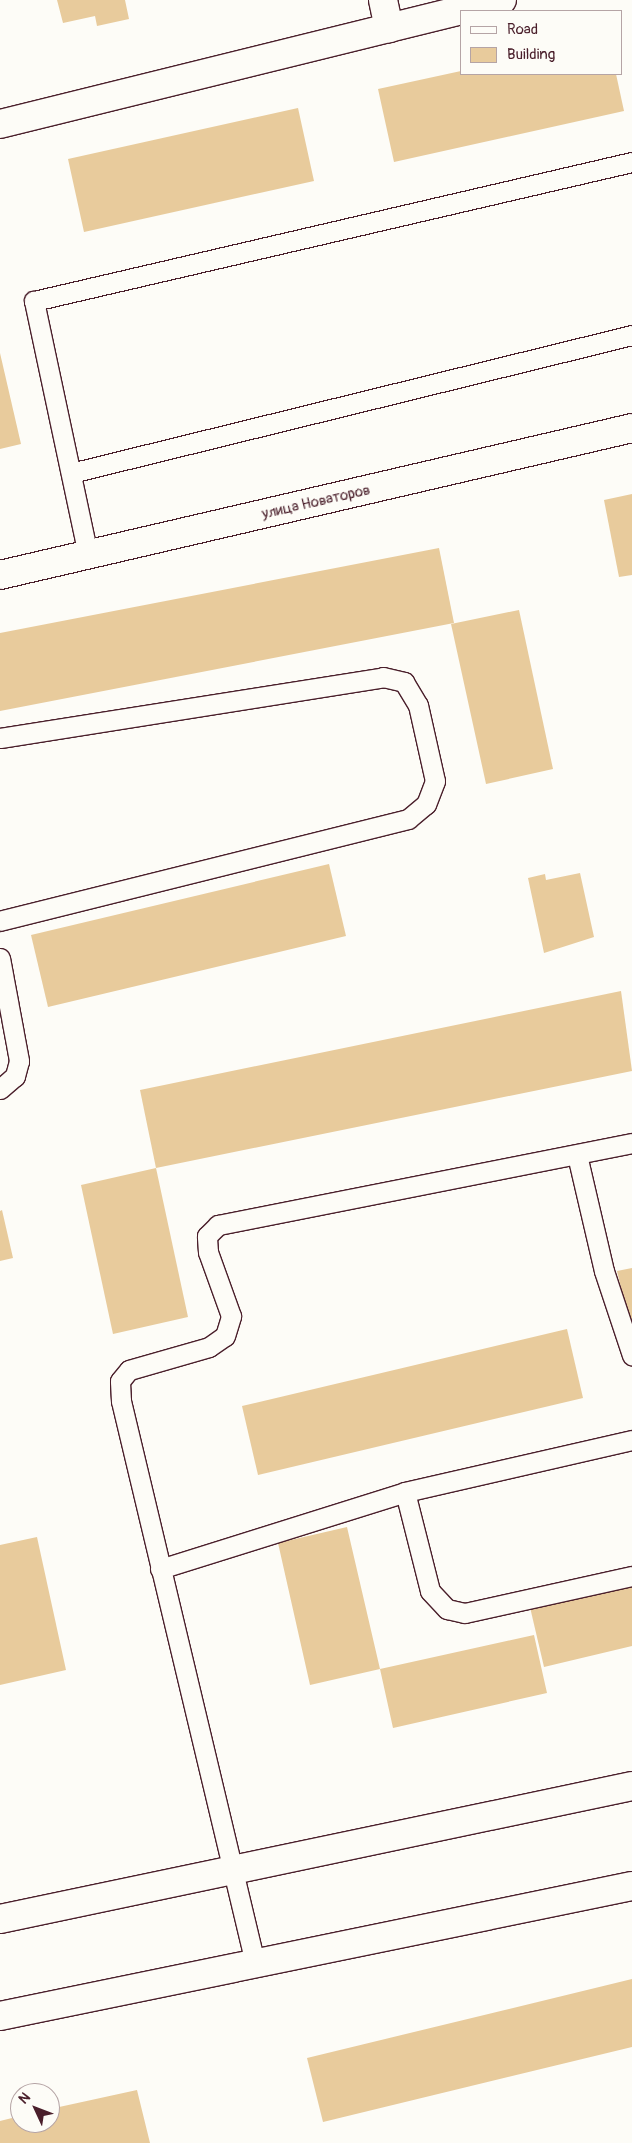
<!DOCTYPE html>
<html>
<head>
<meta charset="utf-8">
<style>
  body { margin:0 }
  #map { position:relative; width:632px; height:2143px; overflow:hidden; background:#fdfcf7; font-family:Pangolin,sans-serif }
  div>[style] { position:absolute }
  .building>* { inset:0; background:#e8cb9c }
  .roads { filter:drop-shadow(1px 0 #4a1f2b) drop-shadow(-1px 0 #4a1f2b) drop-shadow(0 1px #4a1f2b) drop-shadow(0 -1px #4a1f2b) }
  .lane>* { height:19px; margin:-9.5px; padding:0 9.5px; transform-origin:9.5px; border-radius:9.5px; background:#fdfcf7 }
  .street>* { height:28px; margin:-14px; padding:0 14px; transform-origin:14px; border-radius:14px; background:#fdfcf7 }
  span { translate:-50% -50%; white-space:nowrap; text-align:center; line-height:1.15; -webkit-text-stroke:4.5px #fdfcf7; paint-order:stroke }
  .street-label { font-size:15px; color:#4a1f2b }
  .legend { position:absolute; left:460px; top:10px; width:162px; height:65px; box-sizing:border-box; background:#fdfcf7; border:1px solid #b5a4a5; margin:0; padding:6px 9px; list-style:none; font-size:15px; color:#4a1f2b }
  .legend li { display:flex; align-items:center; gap:10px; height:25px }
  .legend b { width:25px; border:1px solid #b5a4a5 }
  .north { position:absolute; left:10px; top:2083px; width:50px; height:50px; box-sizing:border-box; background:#fdfcf7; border:1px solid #b5a4a5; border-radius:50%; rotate:313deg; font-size:14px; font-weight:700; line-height:20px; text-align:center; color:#4a1f2b }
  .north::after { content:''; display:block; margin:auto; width:18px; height:22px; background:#4a1f2b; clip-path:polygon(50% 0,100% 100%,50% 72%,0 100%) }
</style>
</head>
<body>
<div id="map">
  <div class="building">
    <div style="clip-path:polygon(57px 0,125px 0,129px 19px,97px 26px,95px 16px,63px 23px)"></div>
    <div style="clip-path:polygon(461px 71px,616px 74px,624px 111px,394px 162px,378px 89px)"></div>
    <div style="clip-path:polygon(298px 108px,314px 181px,84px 232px,68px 159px)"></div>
    <div style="clip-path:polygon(0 353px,21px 444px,0 449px)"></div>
    <div style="clip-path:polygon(632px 494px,632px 575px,619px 577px,604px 500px)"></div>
    <div style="clip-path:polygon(439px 548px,454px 623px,0 711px,0 633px)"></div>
    <div style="clip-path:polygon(519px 610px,553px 769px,486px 784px,451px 624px)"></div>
    <div style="clip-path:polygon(329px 864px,346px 936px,48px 1007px,31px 935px)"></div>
    <div style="clip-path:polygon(580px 873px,594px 937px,544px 953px,528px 878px,545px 874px,546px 880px)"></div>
    <div style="clip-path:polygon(621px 991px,632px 1071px,156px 1168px,140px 1090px)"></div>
    <div style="clip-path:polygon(156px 1168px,188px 1317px,113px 1334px,81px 1185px)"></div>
    <div style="clip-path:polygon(2px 1210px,13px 1258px,0 1261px,0 1211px)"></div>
    <div style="clip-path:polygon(632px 1268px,632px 1330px,631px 1330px,617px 1271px)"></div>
    <div style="clip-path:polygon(567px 1329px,583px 1398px,258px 1475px,242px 1406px)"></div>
    <div style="clip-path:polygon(347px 1527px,380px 1669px,534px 1635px,547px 1693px,393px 1728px,380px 1669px,310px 1685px,278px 1543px)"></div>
    <div style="clip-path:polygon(37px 1537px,66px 1670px,0 1685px,0 1545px)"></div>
    <div style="clip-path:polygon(632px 1578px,632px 1646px,544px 1667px,529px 1603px)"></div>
    <div style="clip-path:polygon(632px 1979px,632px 2047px,323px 2122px,307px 2058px)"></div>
    <div style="clip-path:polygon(137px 2090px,150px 2143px,0 2143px,0 2121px,20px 2116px,20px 2123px,50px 2123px,50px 2109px)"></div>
  </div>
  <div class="roads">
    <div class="lane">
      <div style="left:71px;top:473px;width:578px;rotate:-13.82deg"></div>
      <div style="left:88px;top:555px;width:260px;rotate:-102deg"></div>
      <div style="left:34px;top:301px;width:614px;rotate:-13.09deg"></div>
      <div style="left:0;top:738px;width:388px;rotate:-9deg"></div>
      <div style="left:383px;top:677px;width:22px;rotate:13deg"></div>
      <div style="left:404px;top:682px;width:27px;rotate:59deg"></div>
      <div style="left:418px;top:705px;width:78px;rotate:77.4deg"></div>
      <div style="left:435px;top:781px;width:25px;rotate:111deg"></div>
      <div style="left:426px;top:804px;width:23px;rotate:140deg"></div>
      <div style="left:408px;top:819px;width:421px;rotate:166deg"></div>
      <div style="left:0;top:958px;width:105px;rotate:79.5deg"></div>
      <div style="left:19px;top:1061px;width:16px;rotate:105deg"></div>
      <div style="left:15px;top:1076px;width:20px;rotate:139deg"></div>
      <div style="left:577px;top:1155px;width:119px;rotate:76.9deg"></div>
      <div style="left:604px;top:1271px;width:89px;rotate:71.6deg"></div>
      <div style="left:405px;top:1492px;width:233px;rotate:-12.9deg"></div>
      <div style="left:160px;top:1569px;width:257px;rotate:-17.4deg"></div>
      <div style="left:405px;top:1492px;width:102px;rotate:75.8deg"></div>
      <div style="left:430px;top:1591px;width:25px;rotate:47deg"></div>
      <div style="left:447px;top:1609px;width:18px;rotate:13deg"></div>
      <div style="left:465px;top:1613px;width:171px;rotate:-12.5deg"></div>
      <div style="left:255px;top:1963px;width:578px;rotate:-103.41deg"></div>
      <div style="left:121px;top:1401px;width:20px;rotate:-93deg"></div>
      <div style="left:120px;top:1381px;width:14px;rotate:-51deg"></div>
      <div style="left:129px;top:1370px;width:83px;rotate:-16deg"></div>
      <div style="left:209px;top:1347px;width:19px;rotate:-35deg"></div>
      <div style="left:225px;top:1336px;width:21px;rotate:-73deg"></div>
      <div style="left:231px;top:1316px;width:68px;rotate:-109.8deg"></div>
      <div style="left:208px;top:1252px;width:16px;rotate:-94deg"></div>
      <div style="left:207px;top:1236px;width:16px;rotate:-45deg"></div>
      <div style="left:218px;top:1225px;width:422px;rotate:-11.2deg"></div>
    </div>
    <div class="street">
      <div style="left:383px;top:0;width:29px;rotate:78deg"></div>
      <div style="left:0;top:124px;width:517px;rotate:-13.87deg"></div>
      <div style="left:0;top:575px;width:649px;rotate:-13.09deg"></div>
      <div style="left:0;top:1919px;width:646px;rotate:-11.88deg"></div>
      <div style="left:0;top:2016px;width:645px;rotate:-11.62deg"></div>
    </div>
  </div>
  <div class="street-label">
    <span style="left:316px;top:502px;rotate:-13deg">улица Новаторов</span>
  </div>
  <ul class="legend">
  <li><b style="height:6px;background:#fdfcf7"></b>Road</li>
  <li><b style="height:14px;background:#e8cb9c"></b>Building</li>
  </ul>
  <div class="north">N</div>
</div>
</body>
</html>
